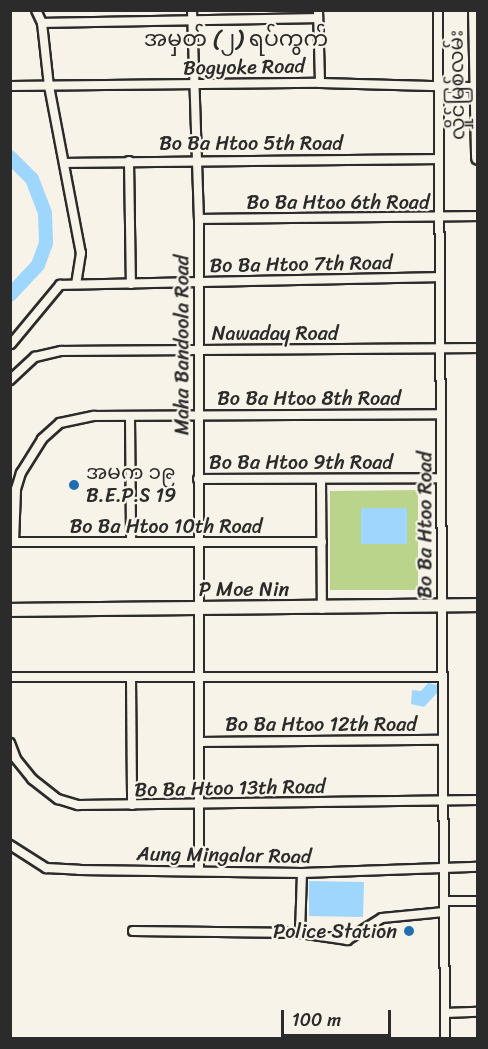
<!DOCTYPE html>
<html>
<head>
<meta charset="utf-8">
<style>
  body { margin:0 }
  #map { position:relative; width:488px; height:1049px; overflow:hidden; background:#f7f3e8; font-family:Sriracha,"Noto Sans Myanmar",sans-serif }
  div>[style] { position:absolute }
  .green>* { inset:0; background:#bad48b }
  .water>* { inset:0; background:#9ed6fe }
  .river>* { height:14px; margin:-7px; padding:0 7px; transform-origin:7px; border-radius:7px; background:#9ed6fe }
  .roads { filter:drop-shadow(2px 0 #2b2b2b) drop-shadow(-2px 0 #2b2b2b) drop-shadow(0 2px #2b2b2b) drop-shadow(0 -2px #2b2b2b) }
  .street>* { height:8px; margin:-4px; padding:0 4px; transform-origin:4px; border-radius:4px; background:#f7f3e8 }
  .secondary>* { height:12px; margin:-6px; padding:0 6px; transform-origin:6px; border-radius:6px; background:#f7f3e8 }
  .primary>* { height:12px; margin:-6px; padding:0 6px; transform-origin:6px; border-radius:6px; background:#f7f3e8 }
  .dots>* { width:16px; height:16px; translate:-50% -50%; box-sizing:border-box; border:3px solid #f7f3e8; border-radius:50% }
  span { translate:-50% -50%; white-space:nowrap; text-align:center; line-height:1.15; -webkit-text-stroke:4.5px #f7f3e8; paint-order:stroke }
  .street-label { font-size:20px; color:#2b2b2b }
  .poi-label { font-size:20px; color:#2b2b2b }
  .left { translate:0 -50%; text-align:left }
  .right { translate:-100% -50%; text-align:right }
  .quarter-label { font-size:22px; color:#2b2b2b }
  .frame { position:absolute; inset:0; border:12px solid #2b2b2b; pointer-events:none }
  .scale { position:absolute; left:281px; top:1010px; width:110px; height:27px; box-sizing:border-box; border:3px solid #2b2b2b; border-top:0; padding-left:8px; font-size:18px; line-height:21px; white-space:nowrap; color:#2b2b2b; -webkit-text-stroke:4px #f7f3e8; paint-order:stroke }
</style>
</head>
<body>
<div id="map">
  <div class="green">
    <div style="clip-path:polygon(418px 490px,418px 590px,330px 590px,330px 491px)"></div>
  </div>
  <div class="water">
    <div style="clip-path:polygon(361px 508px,407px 508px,407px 544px,361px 544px)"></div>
    <div style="clip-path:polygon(428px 683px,438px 685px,437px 693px,424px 707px,411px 704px,412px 690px,421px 691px)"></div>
    <div style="clip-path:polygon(309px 881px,364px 882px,363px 917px,309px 916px)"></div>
  </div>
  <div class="river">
    <div style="left:10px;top:157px;width:31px;rotate:45deg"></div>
    <div style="left:32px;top:179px;width:36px;rotate:69deg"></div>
    <div style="left:45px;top:213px;width:30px;rotate:88deg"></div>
    <div style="left:46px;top:243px;width:23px;rotate:110deg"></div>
    <div style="left:38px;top:265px;width:41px;rotate:133deg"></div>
  </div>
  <div class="roads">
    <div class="street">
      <div style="left:36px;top:10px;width:14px;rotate:65deg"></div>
      <div style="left:42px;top:23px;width:63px;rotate:83.7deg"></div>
      <div style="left:49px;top:86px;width:170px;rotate:79.2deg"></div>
      <div style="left:81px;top:253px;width:31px;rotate:99deg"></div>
      <div style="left:192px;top:10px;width:209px;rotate:88.1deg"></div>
      <div style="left:199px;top:219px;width:652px;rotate:90deg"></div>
      <div style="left:318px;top:10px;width:73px;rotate:88.4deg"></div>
      <div style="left:438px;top:10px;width:1028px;rotate:89.61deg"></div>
      <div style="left:42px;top:23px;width:276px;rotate:-1deg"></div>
      <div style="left:10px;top:86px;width:310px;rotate:-0.6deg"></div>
      <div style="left:320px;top:83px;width:158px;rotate:1.5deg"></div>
      <div style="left:129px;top:161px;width:123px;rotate:89.1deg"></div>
      <div style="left:64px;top:163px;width:375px;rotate:-0.6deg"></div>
      <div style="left:199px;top:219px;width:279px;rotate:-0.6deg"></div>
      <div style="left:11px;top:344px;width:77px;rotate:-50.3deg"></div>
      <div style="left:60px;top:285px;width:380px;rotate:-1.2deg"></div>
      <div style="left:10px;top:380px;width:34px;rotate:-43deg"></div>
      <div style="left:35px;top:357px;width:27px;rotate:-13deg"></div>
      <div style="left:61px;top:351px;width:417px;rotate:-0.4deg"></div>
      <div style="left:130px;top:417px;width:125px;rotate:89.5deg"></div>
      <div style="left:198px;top:479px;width:243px;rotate:-0.2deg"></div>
      <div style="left:321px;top:479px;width:130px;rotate:89.6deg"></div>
      <div style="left:10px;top:542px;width:312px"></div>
      <div style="left:14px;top:542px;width:53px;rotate:-87.8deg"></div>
      <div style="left:16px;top:489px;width:17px;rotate:-73deg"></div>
      <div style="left:21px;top:473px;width:40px;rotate:-58deg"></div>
      <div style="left:42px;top:439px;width:24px;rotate:-42deg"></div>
      <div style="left:60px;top:423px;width:35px;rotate:-12deg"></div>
      <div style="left:94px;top:416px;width:347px;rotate:-0.3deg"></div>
      <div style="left:10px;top:677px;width:432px"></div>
      <div style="left:131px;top:679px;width:126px;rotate:89.5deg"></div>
      <div style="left:199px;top:742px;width:244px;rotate:-0.5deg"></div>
      <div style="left:10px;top:743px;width:17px;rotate:69deg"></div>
      <div style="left:16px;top:759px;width:26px;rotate:51deg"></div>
      <div style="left:32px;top:779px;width:33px;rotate:38deg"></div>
      <div style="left:58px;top:799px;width:21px;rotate:17deg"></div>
      <div style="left:78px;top:805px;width:400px;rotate:-0.7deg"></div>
      <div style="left:10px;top:845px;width:43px;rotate:32.6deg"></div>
      <div style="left:46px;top:868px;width:33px;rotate:3deg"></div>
      <div style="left:79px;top:870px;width:223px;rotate:0.8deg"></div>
      <div style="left:302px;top:873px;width:176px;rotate:-2deg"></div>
      <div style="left:444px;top:901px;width:34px"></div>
      <div style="left:133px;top:931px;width:167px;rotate:0.7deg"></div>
      <div style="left:300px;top:933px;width:60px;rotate:-88.1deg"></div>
      <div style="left:300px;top:933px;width:48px;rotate:8.5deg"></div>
      <div style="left:347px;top:940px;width:41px;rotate:-32.2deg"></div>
      <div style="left:382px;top:918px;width:62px;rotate:-5.5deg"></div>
      <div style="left:445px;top:1013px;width:33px;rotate:-2deg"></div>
    </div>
    <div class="secondary">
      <div style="left:10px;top:610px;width:468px;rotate:-0.6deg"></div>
    </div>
    <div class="primary">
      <div style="left:475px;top:10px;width:148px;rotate:88.8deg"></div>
    </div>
  </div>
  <div class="dots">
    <div style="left:74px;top:485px;background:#1f6fb2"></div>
    <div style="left:409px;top:931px;background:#1f6fb2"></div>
  </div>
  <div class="street-label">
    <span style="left:244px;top:67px;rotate:-1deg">Bogyoke Road</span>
    <span style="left:457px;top:85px;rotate:-91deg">လှိုင်မြစ်လမ်း</span>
    <span style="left:251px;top:143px">Bo Ba Htoo 5th Road</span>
    <span style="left:338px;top:202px">Bo Ba Htoo 6th Road</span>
    <span style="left:301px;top:264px;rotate:-1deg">Bo Ba Htoo 7th Road</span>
    <span style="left:275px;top:333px">Nawaday Road</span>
    <span style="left:182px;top:345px;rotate:-90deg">Maha Bandoola Road</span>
    <span style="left:309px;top:398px">Bo Ba Htoo 8th Road</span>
    <span style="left:301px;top:462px">Bo Ba Htoo 9th Road</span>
    <span style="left:425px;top:525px;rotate:-90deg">Bo Ba Htoo Road</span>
    <span style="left:166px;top:526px">Bo Ba Htoo 10th Road</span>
    <span style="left:244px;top:589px">P Moe Nin</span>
    <span style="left:321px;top:724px">Bo Ba Htoo 12th Road</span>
    <span style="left:230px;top:788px;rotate:-1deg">Bo Ba Htoo 13th Road</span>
    <span style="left:224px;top:855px;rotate:1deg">Aung Mingalar Road</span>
  </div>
  <div class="poi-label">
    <span class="left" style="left:86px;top:484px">အမက ၁၉<br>B.E.P.S 19</span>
    <span class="right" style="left:397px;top:931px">Police Station</span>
  </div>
  <div class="quarter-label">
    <span style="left:236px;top:39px">အမှတ် (၂) ရပ်ကွက်</span>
  </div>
  <div class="frame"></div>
  <div class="scale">100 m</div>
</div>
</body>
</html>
